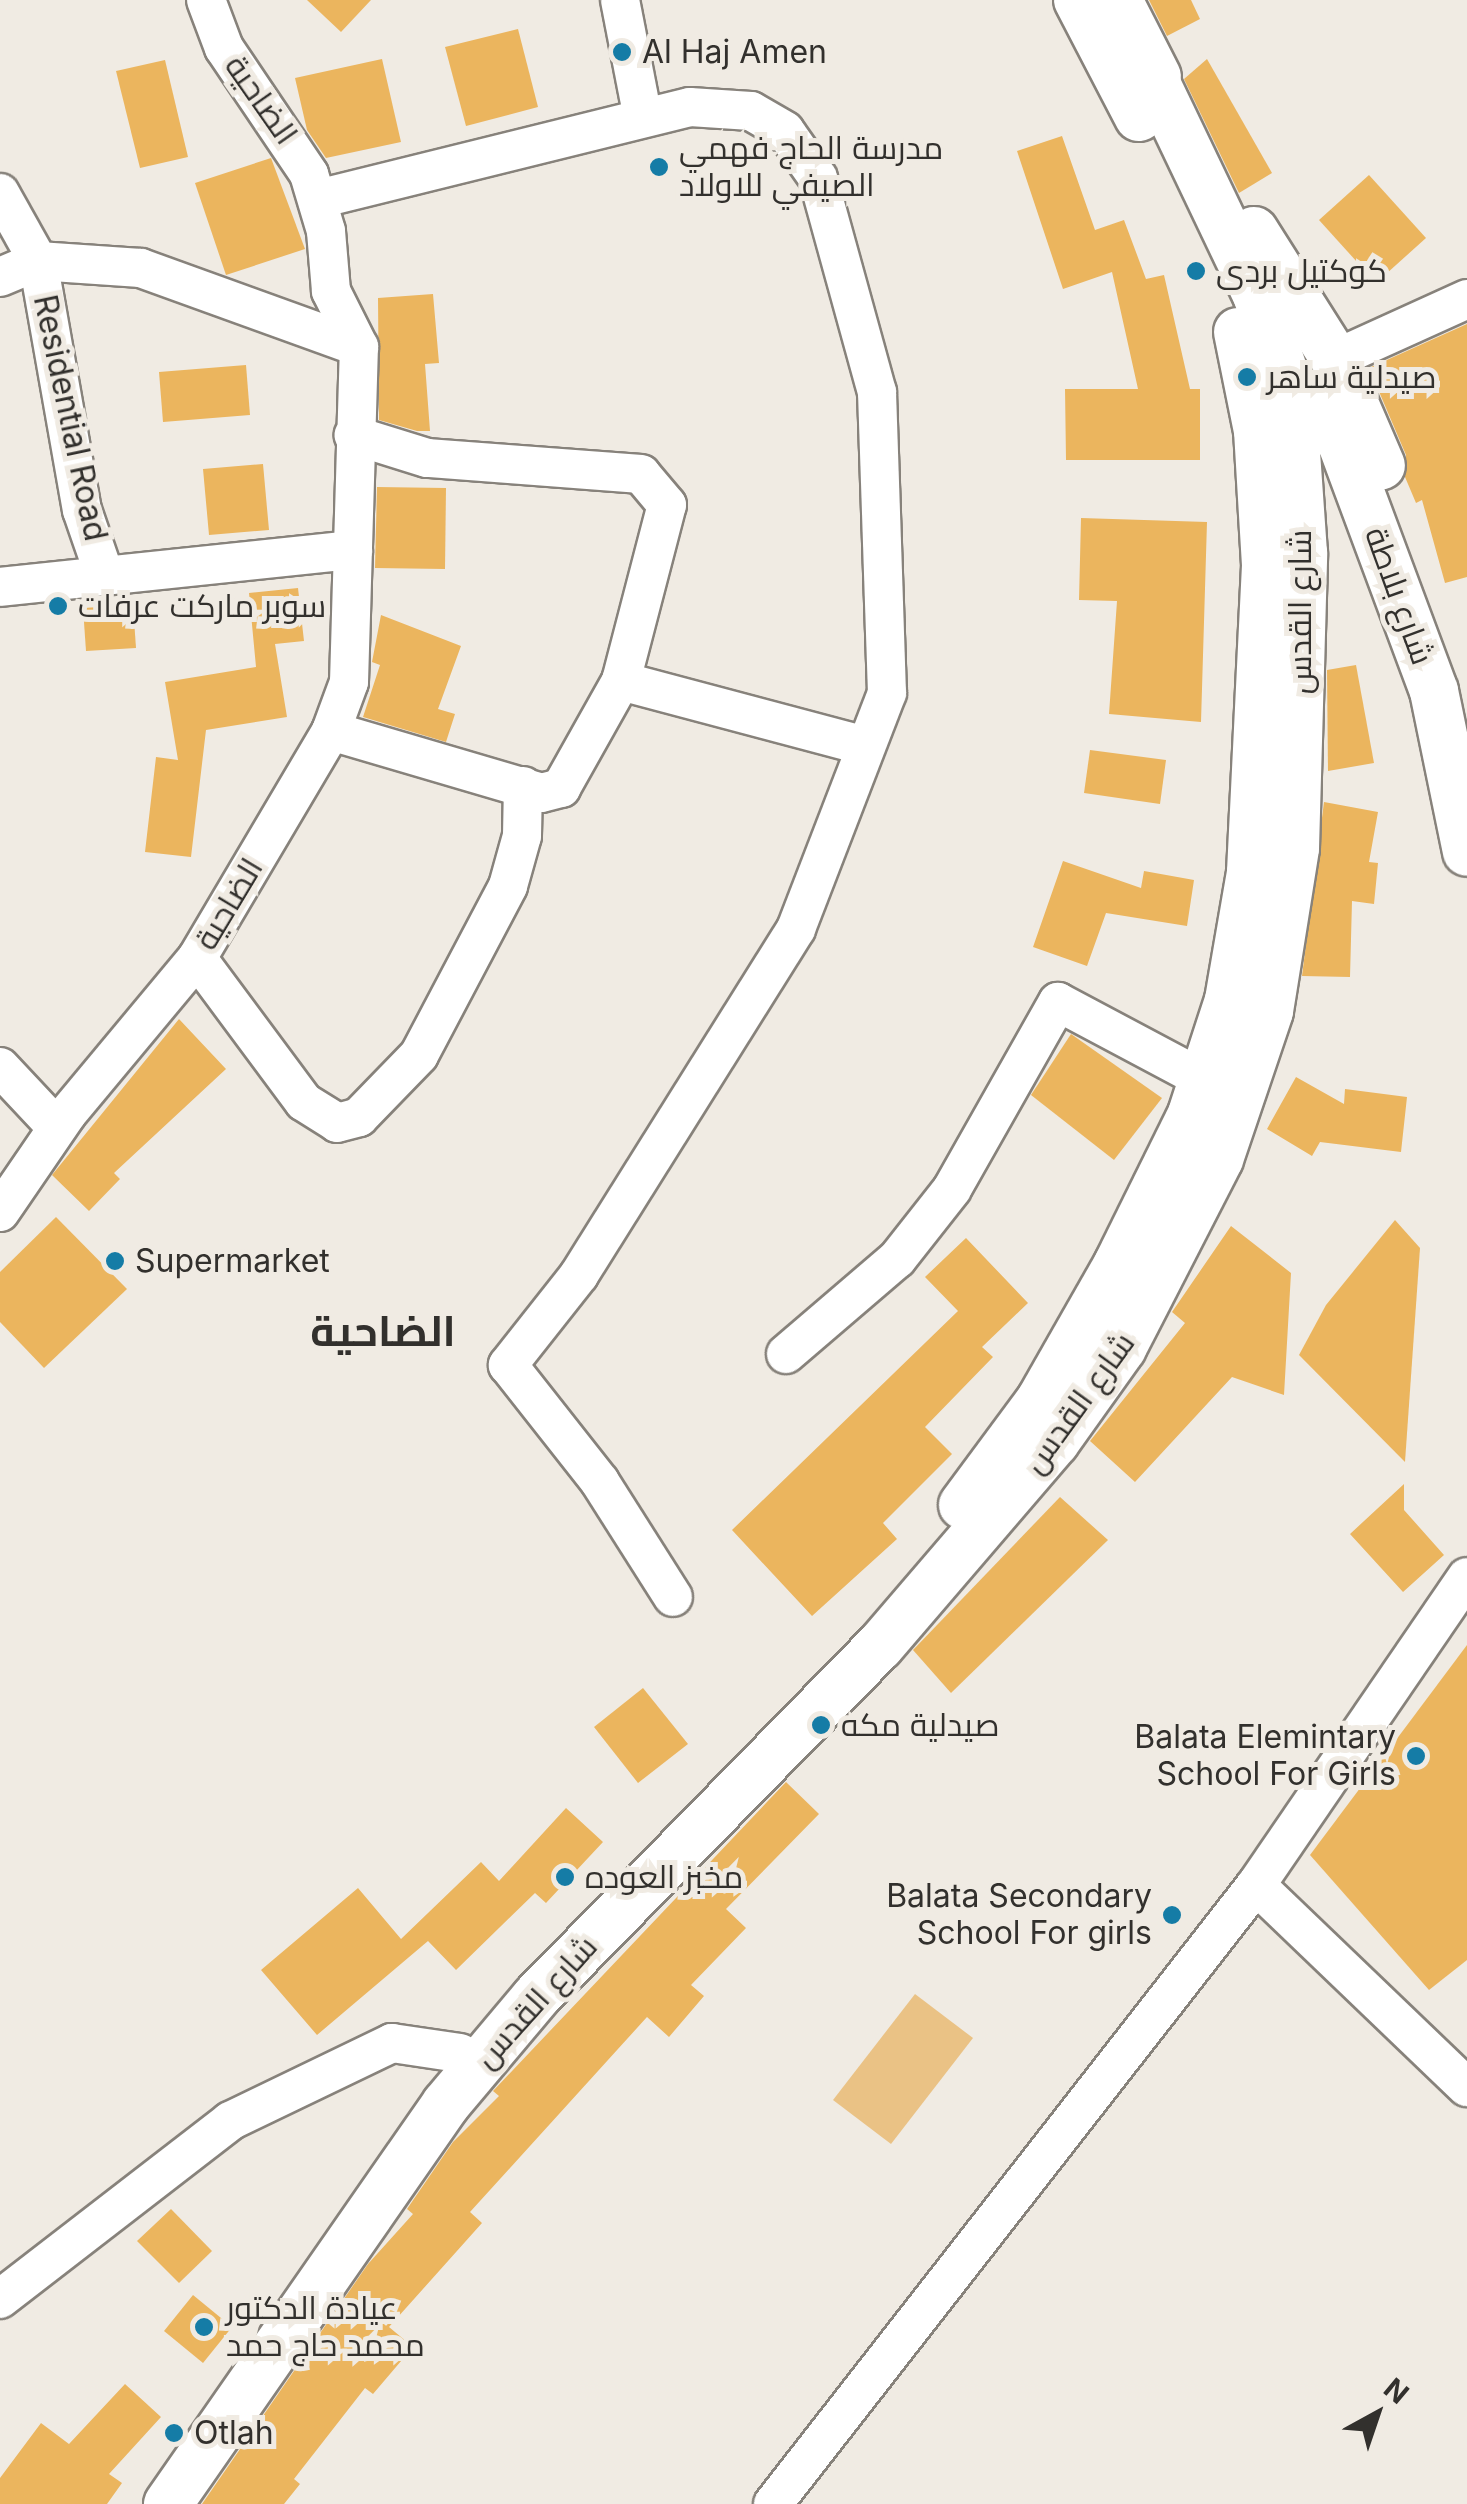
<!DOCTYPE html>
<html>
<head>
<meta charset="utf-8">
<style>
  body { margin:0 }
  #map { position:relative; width:1467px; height:2504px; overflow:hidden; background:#f0ebe3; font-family:Inter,Cairo,sans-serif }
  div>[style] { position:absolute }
  .green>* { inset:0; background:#eac285 }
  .building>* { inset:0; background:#ebb55e }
  .roads { filter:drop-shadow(2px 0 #87827b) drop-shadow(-2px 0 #87827b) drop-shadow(0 2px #87827b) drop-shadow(0 -2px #87827b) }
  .minor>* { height:38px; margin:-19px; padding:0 19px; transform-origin:19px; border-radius:19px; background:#fff }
  .major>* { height:48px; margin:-24px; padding:0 24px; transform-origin:24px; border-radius:24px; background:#fff }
  .dots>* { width:28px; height:28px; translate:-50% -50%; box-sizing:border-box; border:5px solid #f0ebe3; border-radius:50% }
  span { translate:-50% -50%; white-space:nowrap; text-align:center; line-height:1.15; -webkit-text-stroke:10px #f0ebe3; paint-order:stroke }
  .poi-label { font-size:32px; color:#32302d }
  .left { translate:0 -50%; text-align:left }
  .right { translate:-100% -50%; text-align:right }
  .street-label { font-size:32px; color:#32302d }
  .district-label { font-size:42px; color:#32302d; font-weight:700 }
  .north { position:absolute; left:1327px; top:2364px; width:100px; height:100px; -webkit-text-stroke:8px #f0ebe3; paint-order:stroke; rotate:40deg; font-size:28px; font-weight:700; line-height:40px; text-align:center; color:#32302d }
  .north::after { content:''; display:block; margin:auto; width:35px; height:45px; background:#32302d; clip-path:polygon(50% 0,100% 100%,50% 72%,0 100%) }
</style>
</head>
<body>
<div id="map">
  <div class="green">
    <div style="clip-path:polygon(915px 1994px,973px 2038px,891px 2144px,833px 2100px)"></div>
  </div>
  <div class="building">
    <div style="clip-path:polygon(307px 0,371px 0,341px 32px)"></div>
    <div style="clip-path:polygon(1149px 0,1191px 0,1200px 19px,1167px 36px)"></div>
    <div style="clip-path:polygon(518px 29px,538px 107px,466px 126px,445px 47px)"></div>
    <div style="clip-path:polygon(382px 59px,401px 142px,326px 158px,307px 130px,295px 78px)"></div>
    <div style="clip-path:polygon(1207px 59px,1272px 173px,1239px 193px,1184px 79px)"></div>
    <div style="clip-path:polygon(165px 60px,188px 157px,140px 168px,116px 71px)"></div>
    <div style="clip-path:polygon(1062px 136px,1095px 230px,1124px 220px,1146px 279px,1164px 275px,1190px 389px,1200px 389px,1200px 460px,1066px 460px,1065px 389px,1138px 389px,1112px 272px,1063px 289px,1017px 151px)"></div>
    <div style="clip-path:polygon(271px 158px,305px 249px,226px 275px,195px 183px)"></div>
    <div style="clip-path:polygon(1369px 175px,1426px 238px,1376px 283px,1319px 220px)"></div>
    <div style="clip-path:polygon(433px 294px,439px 363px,425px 364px,430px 431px,417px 431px,379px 420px,378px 298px)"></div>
    <div style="clip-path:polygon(1467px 324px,1467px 577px,1445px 583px,1422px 500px,1416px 503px,1405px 477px,1406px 455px,1369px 368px)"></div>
    <div style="clip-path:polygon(246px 365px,250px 415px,163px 422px,159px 372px)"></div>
    <div style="clip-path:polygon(263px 464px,269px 530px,209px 535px,203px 469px)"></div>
    <div style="clip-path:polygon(377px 487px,446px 488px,445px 569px,375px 568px)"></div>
    <div style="clip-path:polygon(1081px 518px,1207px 522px,1201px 722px,1109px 714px,1117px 601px,1079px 600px)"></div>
    <div style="clip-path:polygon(298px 588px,304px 641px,275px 644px,287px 717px,206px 730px,191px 857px,145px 852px,156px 757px,178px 760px,165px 682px,256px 667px,249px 593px)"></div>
    <div style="clip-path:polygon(133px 605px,136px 648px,86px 651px,83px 608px)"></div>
    <div style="clip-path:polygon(381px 615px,461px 646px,438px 709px,455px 714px,446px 742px,363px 717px,380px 665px,372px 662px)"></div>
    <div style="clip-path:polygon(1356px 665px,1374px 763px,1328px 771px,1327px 670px)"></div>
    <div style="clip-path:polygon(1090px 750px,1166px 760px,1160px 804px,1084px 793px)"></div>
    <div style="clip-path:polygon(1324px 802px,1378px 812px,1369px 862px,1378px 863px,1374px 904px,1352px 901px,1350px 977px,1302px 976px)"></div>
    <div style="clip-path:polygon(1063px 861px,1141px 888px,1144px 871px,1194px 880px,1187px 926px,1106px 913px,1087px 966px,1033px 947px)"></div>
    <div style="clip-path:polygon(179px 1019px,226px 1069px,114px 1173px,120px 1179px,89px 1211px,52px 1175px)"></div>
    <div style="clip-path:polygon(1071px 1034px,1162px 1098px,1114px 1160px,1031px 1095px)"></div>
    <div style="clip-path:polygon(1296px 1077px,1344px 1104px,1345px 1089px,1407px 1097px,1401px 1152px,1320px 1142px,1312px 1156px,1267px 1129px)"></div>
    <div style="clip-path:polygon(56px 1217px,127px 1289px,44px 1368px,0 1322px,0 1272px)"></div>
    <div style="clip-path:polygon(1395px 1220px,1420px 1248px,1405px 1462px,1299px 1355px,1326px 1305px)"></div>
    <div style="clip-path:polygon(1231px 1226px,1291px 1273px,1284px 1395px,1232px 1377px,1135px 1482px,1090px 1441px,1185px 1323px,1172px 1312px)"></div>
    <div style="clip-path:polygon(966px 1238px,1028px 1303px,982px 1347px,993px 1357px,925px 1427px,952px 1454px,883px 1523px,897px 1539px,812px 1616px,732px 1530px,958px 1311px,925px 1277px)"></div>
    <div style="clip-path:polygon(1404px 1484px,1404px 1510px,1444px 1555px,1403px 1592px,1350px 1534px)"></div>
    <div style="clip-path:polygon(1060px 1497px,1108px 1540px,951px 1693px,913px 1650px)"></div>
    <div style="clip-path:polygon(1467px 1645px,1467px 1960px,1429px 1990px,1310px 1855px)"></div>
    <div style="clip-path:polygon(643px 1688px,688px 1744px,638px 1783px,594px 1727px)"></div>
    <div style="clip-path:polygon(786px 1782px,819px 1814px,726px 1909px,746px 1928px,691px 1985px,704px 1996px,669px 2037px,647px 2017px,470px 2212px,482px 2223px,389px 2327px,413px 2347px,373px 2394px,365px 2388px,294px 2479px,300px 2484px,284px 2504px,202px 2504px,368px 2264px,413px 2214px,407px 2209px,453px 2142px,499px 2096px,493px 2091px)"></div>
    <div style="clip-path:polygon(566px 1808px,603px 1842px,546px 1903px,535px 1893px,456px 1970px,428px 1941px,317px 2035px,261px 1970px,358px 1888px,401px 1939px,481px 1862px,499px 1881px)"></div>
    <div style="clip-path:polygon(171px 2209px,212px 2251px,179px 2283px,137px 2241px)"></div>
    <div style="clip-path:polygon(193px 2295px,232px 2327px,203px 2363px,164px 2331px)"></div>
    <div style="clip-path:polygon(125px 2384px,161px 2417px,109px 2474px,122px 2483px,107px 2504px,0 2504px,0 2478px,41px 2423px,69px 2444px)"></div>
  </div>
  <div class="roads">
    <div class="minor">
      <div style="left:620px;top:0;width:120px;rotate:79deg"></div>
      <div style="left:0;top:193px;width:78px;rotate:60.8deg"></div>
      <div style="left:38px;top:261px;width:253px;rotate:80deg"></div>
      <div style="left:82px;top:510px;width:68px;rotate:71deg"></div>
      <div style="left:318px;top:199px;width:383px;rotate:-13.9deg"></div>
      <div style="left:690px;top:107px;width:61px;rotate:3.8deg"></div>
      <div style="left:751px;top:111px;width:39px;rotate:30deg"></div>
      <div style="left:785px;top:131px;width:57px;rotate:54.9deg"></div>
      <div style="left:818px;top:178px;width:222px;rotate:74.6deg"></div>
      <div style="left:877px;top:392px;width:301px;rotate:88.1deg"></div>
      <div style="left:887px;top:693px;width:253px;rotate:111.1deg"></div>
      <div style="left:796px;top:929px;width:408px;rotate:122.1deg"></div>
      <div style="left:579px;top:1275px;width:115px;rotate:128.3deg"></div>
      <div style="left:508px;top:1365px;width:149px;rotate:51.8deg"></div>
      <div style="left:600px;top:1482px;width:136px;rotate:57.6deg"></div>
      <div style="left:0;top:277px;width:41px;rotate:-22.8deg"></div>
      <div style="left:38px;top:261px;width:103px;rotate:3.9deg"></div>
      <div style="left:141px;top:268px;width:232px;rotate:19.9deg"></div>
      <div style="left:1335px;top:359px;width:145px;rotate:-24.4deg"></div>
      <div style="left:0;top:587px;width:355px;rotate:-6deg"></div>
      <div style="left:621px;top:681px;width:253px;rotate:14.9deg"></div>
      <div style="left:331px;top:731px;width:219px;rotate:16.4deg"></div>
      <div style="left:541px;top:793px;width:21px;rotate:-14deg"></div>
      <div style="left:561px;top:788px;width:123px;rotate:-60.7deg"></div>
      <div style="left:621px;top:681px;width:182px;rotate:-75.4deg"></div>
      <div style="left:667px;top:505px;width:40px;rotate:-130deg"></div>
      <div style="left:641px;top:474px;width:215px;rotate:-175.7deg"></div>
      <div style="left:427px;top:458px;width:77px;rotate:-162.7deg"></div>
      <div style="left:197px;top:958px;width:179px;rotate:53.4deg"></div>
      <div style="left:304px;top:1102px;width:39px;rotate:32deg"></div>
      <div style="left:337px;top:1123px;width:23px;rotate:-15deg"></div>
      <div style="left:359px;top:1117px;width:86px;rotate:-45.9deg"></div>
      <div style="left:419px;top:1055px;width:191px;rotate:-62.2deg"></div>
      <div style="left:508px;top:886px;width:52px;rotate:-74.4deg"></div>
      <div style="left:522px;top:836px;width:50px;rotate:-88.9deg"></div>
      <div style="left:0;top:1067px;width:83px;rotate:46.9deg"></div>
      <div style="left:0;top:1212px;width:119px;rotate:-55.6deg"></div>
      <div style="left:67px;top:1114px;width:203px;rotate:-50.2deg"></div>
      <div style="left:197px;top:958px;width:264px;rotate:-59.4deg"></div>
      <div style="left:331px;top:731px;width:52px;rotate:-69.8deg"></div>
      <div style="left:349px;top:682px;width:335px;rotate:-88.3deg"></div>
      <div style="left:359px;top:347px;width:63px;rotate:-116.6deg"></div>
      <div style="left:331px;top:291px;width:60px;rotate:-94.8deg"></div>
      <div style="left:326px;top:231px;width:59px;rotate:-106.6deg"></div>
      <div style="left:309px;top:174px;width:152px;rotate:-124deg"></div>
      <div style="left:224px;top:48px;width:51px;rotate:-110.6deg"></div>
      <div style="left:786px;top:1354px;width:146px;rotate:-40.6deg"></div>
      <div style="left:897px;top:1259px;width:89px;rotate:-51.8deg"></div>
      <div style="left:952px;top:1189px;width:215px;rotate:-60.5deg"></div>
      <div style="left:1058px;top:1002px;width:164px;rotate:28deg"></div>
      <div style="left:1256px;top:1885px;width:292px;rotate:43.8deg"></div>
      <div style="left:0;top:2299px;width:291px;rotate:-37.7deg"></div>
      <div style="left:230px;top:2121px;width:180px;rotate:-25.7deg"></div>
      <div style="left:392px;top:2043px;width:69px;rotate:8.4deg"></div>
      <div style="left:773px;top:2504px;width:785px;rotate:-52.04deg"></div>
      <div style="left:1256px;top:1885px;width:373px;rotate:-55.6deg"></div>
    </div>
    <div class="major">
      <div style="left:1078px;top:0;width:132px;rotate:62.5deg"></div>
      <div style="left:1118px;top:0;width:86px;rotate:63.1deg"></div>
      <div style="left:1254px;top:231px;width:151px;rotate:57.7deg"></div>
      <div style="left:1335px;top:359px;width:116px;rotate:66.7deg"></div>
      <div style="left:1280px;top:375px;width:90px;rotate:47.3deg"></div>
      <div style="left:1341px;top:441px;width:267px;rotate:69.6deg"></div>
      <div style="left:1434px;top:691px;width:164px;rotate:78.4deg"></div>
      <div style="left:963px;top:1505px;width:129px;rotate:-53.5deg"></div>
      <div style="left:1040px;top:1401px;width:158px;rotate:-60.3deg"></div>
      <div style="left:1118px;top:1264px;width:167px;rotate:-63.7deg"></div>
      <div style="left:1192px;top:1114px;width:120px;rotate:-72deg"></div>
      <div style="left:1229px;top:1000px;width:130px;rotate:-80.2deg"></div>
      <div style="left:1251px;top:872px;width:307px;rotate:-87.2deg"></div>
      <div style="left:1266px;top:565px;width:134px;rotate:-93.4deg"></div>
      <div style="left:1258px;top:431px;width:101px;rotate:-101.4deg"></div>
      <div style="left:168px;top:2504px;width:487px;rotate:-55.2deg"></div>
      <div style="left:446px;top:2104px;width:140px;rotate:-49.9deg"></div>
      <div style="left:536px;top:1997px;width:491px;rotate:-45.6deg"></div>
      <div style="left:880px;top:1646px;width:269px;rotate:-49.4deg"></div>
      <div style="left:1055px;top:1442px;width:115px;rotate:-54.5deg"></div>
      <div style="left:1122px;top:1348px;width:212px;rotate:-62.8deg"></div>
      <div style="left:1219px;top:1159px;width:156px;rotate:-71.3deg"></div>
      <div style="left:1269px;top:1011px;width:165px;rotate:-80.9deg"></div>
      <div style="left:1295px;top:848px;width:295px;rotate:-88.4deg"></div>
      <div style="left:1303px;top:553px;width:99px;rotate:-94deg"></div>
      <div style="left:1296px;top:454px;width:74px;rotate:-97deg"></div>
      <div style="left:1287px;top:381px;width:91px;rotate:-109.2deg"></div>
      <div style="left:1257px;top:295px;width:269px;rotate:-115.5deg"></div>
    </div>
  </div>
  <div class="dots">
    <div style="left:622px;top:52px;background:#157ca6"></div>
    <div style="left:659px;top:167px;background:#157ca6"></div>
    <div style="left:1196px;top:271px;background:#157ca6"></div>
    <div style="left:1247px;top:377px;background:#157ca6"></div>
    <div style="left:58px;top:606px;background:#157ca6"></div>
    <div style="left:115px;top:1261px;background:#157ca6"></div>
    <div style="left:821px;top:1725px;background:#157ca6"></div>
    <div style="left:1416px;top:1756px;background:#157ca6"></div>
    <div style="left:565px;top:1877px;background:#157ca6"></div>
    <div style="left:1172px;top:1915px;background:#157ca6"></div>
    <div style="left:204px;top:2327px;background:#157ca6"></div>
    <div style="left:174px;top:2433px;background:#157ca6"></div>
  </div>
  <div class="poi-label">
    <span class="left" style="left:642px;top:52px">Al Haj Amen</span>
    <span class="left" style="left:679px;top:167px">مدرسة الحاج فهمي<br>الصيفي للاولاد</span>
    <span class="left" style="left:1216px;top:271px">كوكتيل بردى</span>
    <span class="left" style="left:1267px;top:377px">صيدلية ساهر</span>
    <span class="left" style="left:78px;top:606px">سوبر ماركت عرفات</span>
    <span class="left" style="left:135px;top:1261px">Supermarket</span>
    <span class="left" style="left:841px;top:1725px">صيدلية مكه</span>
    <span class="right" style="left:1396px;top:1756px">Balata Elemintary<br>School For Girls</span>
    <span class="left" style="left:585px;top:1877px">مخبز العوده</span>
    <span class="right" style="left:1152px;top:1915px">Balata Secondary<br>School For girls</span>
    <span class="left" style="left:226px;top:2327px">عيادة الدكتور<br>محمد حاج حمد</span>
    <span class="left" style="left:194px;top:2433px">Otlah</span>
  </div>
  <div class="street-label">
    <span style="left:261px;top:100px;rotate:55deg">الضاحية</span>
    <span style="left:70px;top:418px;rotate:78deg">Residential Road</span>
    <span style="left:1399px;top:596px;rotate:70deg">شارع بلاطة</span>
    <span style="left:1300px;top:612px;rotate:-90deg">شارع القدس</span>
    <span style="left:229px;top:904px;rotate:-59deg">الضاحية</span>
    <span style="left:1079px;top:1403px;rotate:-54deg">شارع القدس</span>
    <span style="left:536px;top:2002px;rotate:-48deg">شارع القدس</span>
  </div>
  <div class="district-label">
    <span style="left:383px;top:1331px">الضاحية</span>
  </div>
  <div class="north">N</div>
</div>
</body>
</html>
